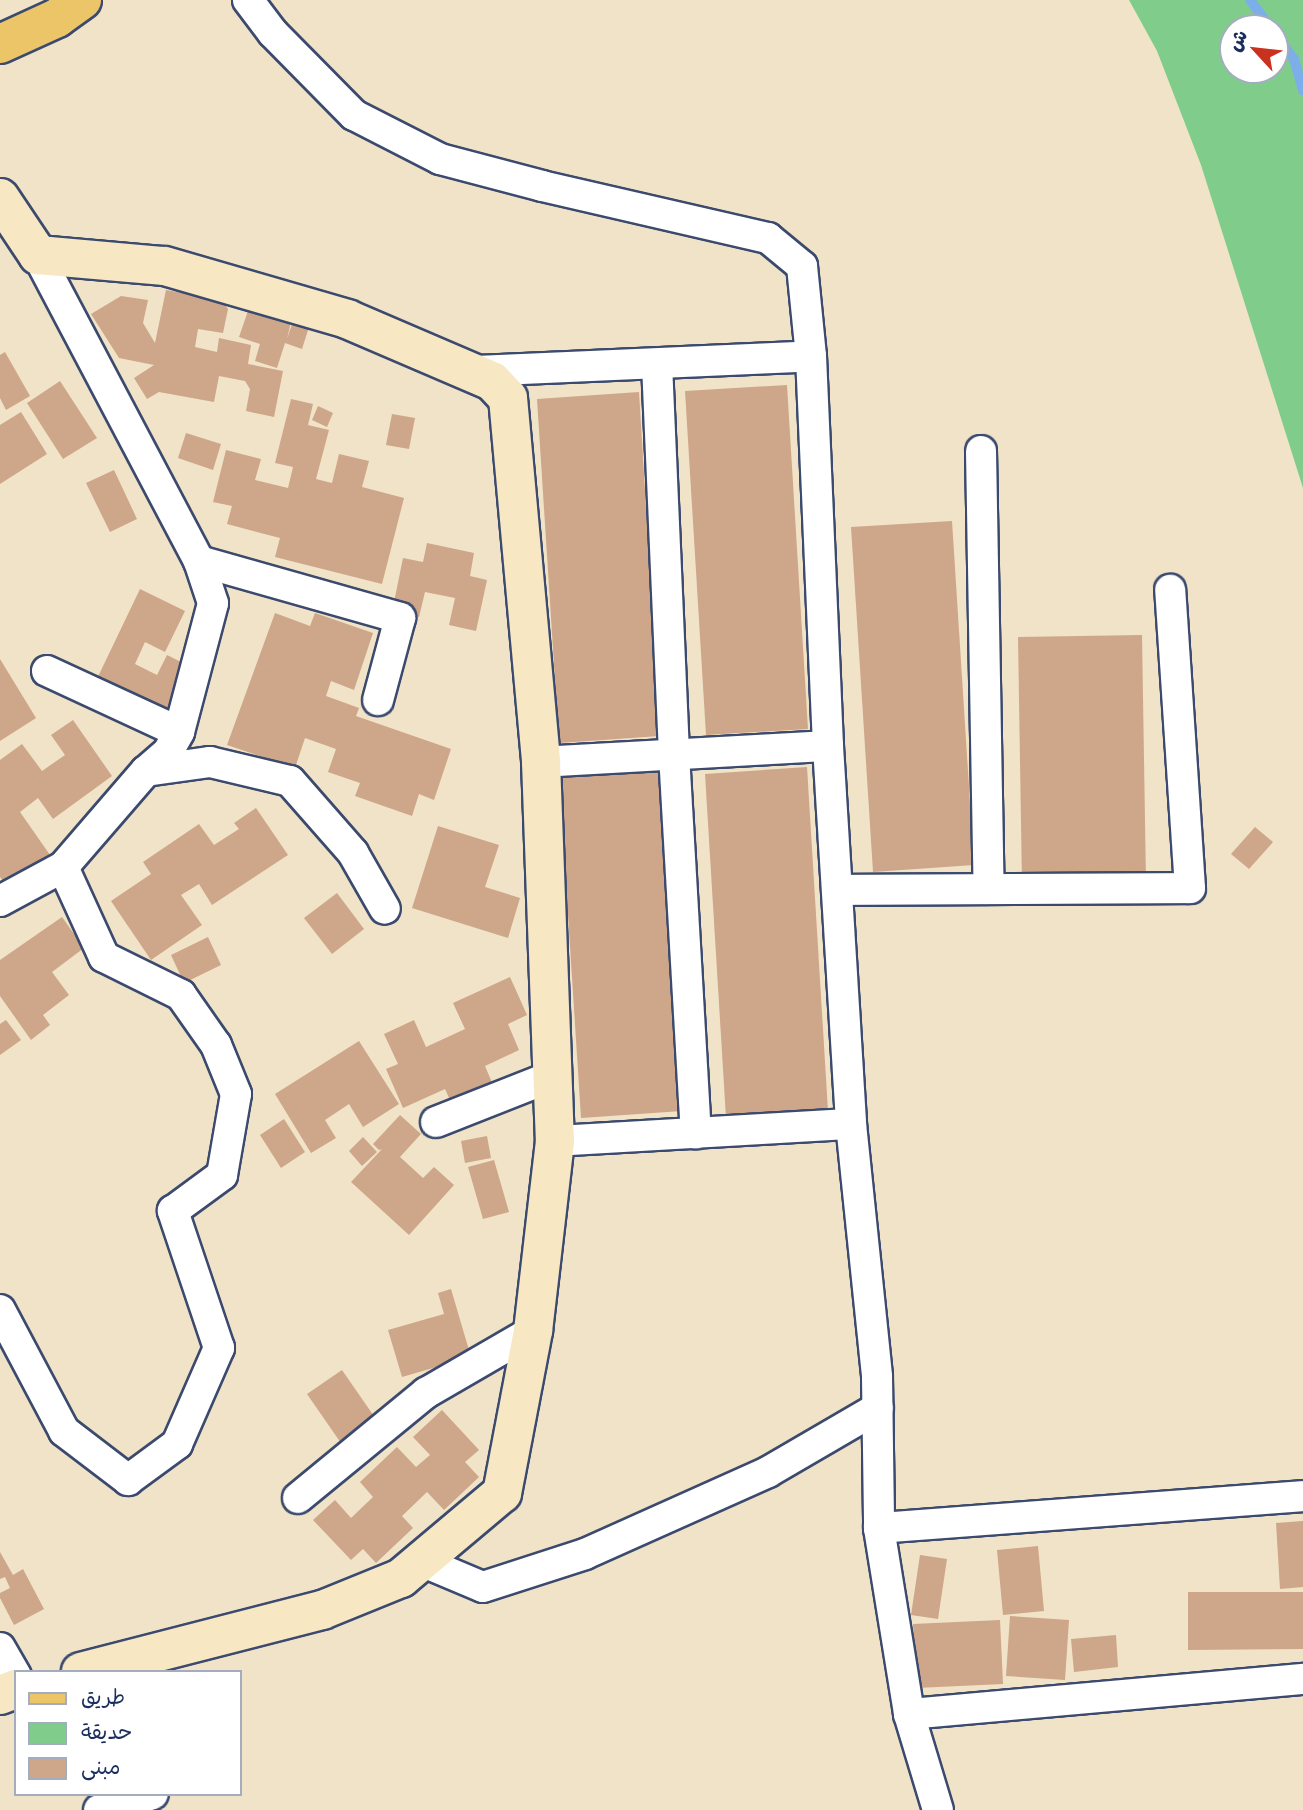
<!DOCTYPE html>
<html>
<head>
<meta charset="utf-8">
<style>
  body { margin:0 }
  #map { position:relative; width:1303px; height:1810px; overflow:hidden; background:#f1e3c7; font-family:Mali,"Playpen Sans Arabic",sans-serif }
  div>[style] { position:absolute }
  .green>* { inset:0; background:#80cd8b }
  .stream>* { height:10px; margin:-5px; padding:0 5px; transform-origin:5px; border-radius:5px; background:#7cafe9 }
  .building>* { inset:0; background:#cea689 }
  .roads { filter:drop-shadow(2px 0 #3b4a6e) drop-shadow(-2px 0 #3b4a6e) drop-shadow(0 2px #3b4a6e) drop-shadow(0 -2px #3b4a6e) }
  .street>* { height:30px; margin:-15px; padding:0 15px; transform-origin:15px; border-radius:15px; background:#fff }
  .secondary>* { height:38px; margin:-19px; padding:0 19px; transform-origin:19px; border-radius:19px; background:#f7e8c3 }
  .primary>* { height:38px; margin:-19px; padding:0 19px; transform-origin:19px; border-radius:19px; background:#ecc569 }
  span { translate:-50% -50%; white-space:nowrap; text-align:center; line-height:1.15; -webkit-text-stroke:6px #fff; paint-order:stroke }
  .legend { position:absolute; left:14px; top:1670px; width:228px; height:126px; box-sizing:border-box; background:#fff; border:2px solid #a4acbf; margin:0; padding:9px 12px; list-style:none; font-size:21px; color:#1b2f5e }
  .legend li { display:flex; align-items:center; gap:14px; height:35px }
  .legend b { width:35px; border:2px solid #a4acbf }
  .north { position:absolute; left:1219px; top:14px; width:70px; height:70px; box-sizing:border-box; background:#fff; border:2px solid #a4acbf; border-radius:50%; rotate:297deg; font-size:19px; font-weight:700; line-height:28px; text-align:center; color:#1b2f5e }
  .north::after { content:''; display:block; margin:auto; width:24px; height:32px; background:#c8321e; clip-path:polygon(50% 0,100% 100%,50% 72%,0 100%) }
</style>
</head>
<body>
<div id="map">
  <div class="green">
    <div style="clip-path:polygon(evenodd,1129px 0,1303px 0,1303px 488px,1201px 165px,1157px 51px,1129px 0,1233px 28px,1275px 28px,1275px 70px,1233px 70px,1233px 28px)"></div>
  </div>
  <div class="stream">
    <div style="left:1250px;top:0;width:35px;rotate:53deg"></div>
    <div style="left:1275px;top:34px;width:31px;rotate:53deg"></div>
    <div style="left:1294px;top:59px;width:33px;rotate:74deg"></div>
  </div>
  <div class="building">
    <div style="clip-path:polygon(166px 290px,222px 300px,228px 309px,223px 333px,198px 329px,195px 347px,217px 352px,219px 338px,251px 345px,248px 364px,283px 371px,274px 417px,246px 411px,250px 389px,245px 381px,219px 376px,214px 402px,159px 392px,147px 399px,134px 378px,154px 365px,119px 358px,91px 314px,121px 296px,148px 300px,143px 323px,155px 343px)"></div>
    <div style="clip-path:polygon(249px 308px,291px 322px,287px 339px,294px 318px,310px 324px,302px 349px,285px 343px,277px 368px,255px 361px,260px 344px,239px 337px)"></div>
    <div style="clip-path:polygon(5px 352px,30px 396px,6px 410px,0 398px,0 355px)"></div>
    <div style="clip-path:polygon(60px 381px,97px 438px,63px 459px,27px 403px)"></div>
    <div style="clip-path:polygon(787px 385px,808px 729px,706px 735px,685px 391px)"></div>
    <div style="clip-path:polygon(639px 392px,660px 736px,559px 743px,537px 399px)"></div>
    <div style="clip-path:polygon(291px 399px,313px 404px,308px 425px,329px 430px,316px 479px,332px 483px,339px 454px,369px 461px,362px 487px,404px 498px,382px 584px,275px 557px,280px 538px,227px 524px,232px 506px,213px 502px,226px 450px,261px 459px,255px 480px,288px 488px,293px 467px,275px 463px)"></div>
    <div style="clip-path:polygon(318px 406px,333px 413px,327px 427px,312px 420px)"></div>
    <div style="clip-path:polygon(21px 412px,47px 454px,0 484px,0 425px)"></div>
    <div style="clip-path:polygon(392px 414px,415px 418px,409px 449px,386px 445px)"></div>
    <div style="clip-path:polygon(186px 433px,221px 444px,213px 470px,178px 458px)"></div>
    <div style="clip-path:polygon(114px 470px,137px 519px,110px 532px,86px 483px)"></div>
    <div style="clip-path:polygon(952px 521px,974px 865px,873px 872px,851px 527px)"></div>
    <div style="clip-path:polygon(427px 543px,474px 553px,470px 576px,487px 580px,476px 631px,449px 625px,455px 598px,425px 592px,419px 617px,392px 612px,403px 558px,423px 562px)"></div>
    <div style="clip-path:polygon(140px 589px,185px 611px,165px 652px,145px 642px,135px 664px,157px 675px,167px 655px,191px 667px,165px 719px,94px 685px)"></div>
    <div style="clip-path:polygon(275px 613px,310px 626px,315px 613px,373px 633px,354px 690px,331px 681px,326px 696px,359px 708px,356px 716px,451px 749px,434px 800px,419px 794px,412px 816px,355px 796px,360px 783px,328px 772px,336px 749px,305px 738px,295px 768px,227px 745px)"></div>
    <div style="clip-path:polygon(1142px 635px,1146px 883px,1022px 885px,1018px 637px)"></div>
    <div style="clip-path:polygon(0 659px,36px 718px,0 741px)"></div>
    <div style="clip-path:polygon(73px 720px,112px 776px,53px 819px,38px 798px,20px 812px,50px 855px,7px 886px,0 877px,0 760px,22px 744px,42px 771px,65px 755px,51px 735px)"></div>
    <div style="clip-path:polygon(661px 767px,682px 1111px,581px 1118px,559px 774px)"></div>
    <div style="clip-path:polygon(807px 767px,828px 1111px,726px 1118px,705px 774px)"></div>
    <div style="clip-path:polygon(256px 808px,288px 855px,212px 905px,199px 884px,181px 895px,202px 925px,151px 960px,111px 901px,151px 874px,143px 862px,199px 824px,214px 845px,239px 829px,234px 823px)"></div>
    <div style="clip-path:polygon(438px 826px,499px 845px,485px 887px,520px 898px,508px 938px,412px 908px)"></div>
    <div style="clip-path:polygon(1255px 827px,1273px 842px,1249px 869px,1231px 854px)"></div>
    <div style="clip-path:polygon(337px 893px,364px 929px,332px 954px,304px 918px)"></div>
    <div style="clip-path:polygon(62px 917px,84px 948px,52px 972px,69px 995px,43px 1015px,50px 1025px,31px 1040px,0 996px,0 960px)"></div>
    <div style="clip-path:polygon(208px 937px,221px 965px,184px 983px,171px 955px)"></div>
    <div style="clip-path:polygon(510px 977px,527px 1015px,508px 1024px,519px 1050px,485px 1066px,496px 1092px,455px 1111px,445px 1089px,403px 1108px,386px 1069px,398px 1064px,384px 1034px,414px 1020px,426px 1047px,465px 1029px,453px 1003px)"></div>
    <div style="clip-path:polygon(6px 1020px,21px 1040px,0 1055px,0 1024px)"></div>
    <div style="clip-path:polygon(359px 1041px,399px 1104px,363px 1127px,349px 1104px,325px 1120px,336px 1138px,311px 1153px,275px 1094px)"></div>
    <div style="clip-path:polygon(400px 1115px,421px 1134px,400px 1157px,423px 1178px,434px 1167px,454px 1185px,409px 1235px,351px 1182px,382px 1149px,379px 1150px,373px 1144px)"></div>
    <div style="clip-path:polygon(284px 1119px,305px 1152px,281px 1168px,260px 1135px)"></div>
    <div style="clip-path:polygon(487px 1136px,491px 1158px,465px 1163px,461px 1141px)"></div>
    <div style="clip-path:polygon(363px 1137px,377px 1152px,362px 1166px,349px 1151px)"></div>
    <div style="clip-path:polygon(494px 1160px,509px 1212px,483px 1219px,468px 1167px)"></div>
    <div style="clip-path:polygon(451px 1289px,471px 1357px,402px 1377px,388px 1330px,444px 1314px,438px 1293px)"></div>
    <div style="clip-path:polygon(342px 1370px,378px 1422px,343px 1446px,307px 1394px)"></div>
    <div style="clip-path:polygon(442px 1410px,479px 1450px,465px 1462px,479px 1477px,444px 1510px,427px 1492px,402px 1516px,413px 1528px,376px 1563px,363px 1549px,351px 1560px,313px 1520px,335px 1500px,351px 1518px,373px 1497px,360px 1482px,397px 1447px,416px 1467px,430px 1455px,413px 1437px)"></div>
    <div style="clip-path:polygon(1303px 1521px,1303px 1587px,1280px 1589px,1276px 1523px)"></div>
    <div style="clip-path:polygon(1038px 1546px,1044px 1611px,1003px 1615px,997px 1550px)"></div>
    <div style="clip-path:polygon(0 1552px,13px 1575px,23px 1569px,44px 1609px,14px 1625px,0 1598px,0 1593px,10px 1588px,5px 1577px,0 1579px)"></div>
    <div style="clip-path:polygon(920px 1555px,947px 1559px,938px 1619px,911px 1615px)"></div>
    <div style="clip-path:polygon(1188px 1592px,1303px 1592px,1303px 1649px,1188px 1650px)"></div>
    <div style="clip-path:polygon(1010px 1616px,1069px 1620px,1065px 1680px,1006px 1676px)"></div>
    <div style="clip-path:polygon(1000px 1620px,1003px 1684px,916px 1688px,913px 1624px)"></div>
    <div style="clip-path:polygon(1116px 1635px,1118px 1667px,1074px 1672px,1071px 1639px)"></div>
  </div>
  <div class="roads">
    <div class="street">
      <div style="left:248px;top:0;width:41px;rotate:52.9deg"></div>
      <div style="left:273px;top:33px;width:115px;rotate:45.4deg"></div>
      <div style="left:354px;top:115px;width:97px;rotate:27.1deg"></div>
      <div style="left:440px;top:159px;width:106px;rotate:14.8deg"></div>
      <div style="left:542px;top:186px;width:232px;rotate:13deg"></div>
      <div style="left:768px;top:238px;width:44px;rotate:39.5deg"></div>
      <div style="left:802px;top:266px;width:90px;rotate:84.3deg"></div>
      <div style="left:811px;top:356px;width:390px;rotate:87.5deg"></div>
      <div style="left:828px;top:746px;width:379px;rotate:86.5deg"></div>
      <div style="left:851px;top:1124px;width:254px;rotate:84.1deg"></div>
      <div style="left:877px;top:1377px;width:151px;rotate:89.2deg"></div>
      <div style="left:879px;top:1528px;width:188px;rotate:80.8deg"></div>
      <div style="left:909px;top:1714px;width:100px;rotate:73.2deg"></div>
      <div style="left:657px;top:364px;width:390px;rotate:87.5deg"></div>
      <div style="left:674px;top:754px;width:380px;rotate:86.7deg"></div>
      <div style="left:474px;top:371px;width:337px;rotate:-2.5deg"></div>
      <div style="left:981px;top:451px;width:438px;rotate:89deg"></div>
      <div style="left:199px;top:561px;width:209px;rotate:15.8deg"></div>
      <div style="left:400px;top:618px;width:85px;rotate:105deg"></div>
      <div style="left:47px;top:671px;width:145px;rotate:24.8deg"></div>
      <div style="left:541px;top:762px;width:287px;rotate:-3.2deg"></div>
      <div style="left:146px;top:771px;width:65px;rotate:-8deg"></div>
      <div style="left:210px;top:762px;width:82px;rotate:13.4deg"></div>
      <div style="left:290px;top:781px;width:96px;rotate:48.8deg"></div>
      <div style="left:353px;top:853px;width:64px;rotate:60.3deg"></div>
      <div style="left:839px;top:890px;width:351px;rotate:-0.3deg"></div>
      <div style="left:1190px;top:888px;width:299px;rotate:-93.8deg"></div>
      <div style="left:0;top:901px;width:72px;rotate:-28.4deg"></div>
      <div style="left:63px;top:867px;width:127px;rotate:-49.2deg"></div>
      <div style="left:146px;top:771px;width:29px;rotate:-41deg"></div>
      <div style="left:168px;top:752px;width:23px;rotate:-61deg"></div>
      <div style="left:179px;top:732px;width:133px;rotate:-75.2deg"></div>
      <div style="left:213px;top:603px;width:44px;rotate:-108.4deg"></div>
      <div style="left:199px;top:561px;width:346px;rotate:-117.8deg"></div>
      <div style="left:436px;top:1122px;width:126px;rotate:-21.5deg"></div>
      <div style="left:555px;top:1141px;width:296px;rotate:-3.3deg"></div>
      <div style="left:0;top:1310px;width:137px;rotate:62.1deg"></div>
      <div style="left:64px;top:1431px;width:81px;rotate:37.4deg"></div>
      <div style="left:128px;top:1480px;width:61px;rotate:-36.3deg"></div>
      <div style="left:177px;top:1444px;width:105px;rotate:-66.4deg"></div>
      <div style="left:219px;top:1348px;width:145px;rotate:-108.6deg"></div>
      <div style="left:173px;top:1211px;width:61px;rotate:-36.3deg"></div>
      <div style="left:222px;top:1175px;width:82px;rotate:-80.2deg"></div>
      <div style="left:236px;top:1094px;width:53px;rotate:-112.2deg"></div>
      <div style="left:216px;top:1045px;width:61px;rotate:-125deg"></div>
      <div style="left:181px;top:995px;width:86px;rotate:-153.7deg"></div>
      <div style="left:104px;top:957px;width:99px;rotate:-114.5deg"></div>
      <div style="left:298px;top:1498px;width:166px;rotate:-39.4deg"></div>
      <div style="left:426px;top:1393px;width:124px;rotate:-30.1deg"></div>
      <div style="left:879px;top:1528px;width:425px;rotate:-4.3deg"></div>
      <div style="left:421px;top:1561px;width:67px;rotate:22.8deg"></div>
      <div style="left:483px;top:1587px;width:107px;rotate:-17.9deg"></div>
      <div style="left:585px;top:1554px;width:201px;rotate:-24.1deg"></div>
      <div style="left:768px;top:1472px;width:127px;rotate:-30.2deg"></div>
      <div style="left:0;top:1648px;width:32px;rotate:60deg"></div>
      <div style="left:909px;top:1714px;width:396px;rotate:-5.1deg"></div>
      <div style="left:99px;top:1810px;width:56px;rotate:-16.5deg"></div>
    </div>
    <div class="secondary">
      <div style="left:0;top:198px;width:69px;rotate:56.3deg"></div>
      <div style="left:38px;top:255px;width:127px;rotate:5deg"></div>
      <div style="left:165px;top:266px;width:190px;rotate:16.2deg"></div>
      <div style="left:347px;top:319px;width:158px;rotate:23.2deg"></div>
      <div style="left:492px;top:381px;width:23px;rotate:47deg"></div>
      <div style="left:508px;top:398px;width:365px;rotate:84.8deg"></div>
      <div style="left:541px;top:762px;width:379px;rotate:87.9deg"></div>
      <div style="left:555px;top:1141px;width:191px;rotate:96.6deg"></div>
      <div style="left:533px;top:1331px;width:165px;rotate:100.8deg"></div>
      <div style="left:502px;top:1493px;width:132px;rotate:139.9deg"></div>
      <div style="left:401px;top:1578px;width:85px;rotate:157.9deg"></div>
      <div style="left:322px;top:1610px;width:249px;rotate:165.6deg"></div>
      <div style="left:0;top:1695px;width:17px;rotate:-21deg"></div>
    </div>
    <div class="primary">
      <div style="left:0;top:44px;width:63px;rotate:-24.5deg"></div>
      <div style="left:57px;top:18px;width:31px;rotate:-36deg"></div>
    </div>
  </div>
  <ul class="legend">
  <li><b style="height:9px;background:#ecc569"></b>طريق</li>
  <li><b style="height:19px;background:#80cd8b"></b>حديقة</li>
  <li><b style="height:19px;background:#cea689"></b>مبنى</li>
  </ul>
  <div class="north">ش</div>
</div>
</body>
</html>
